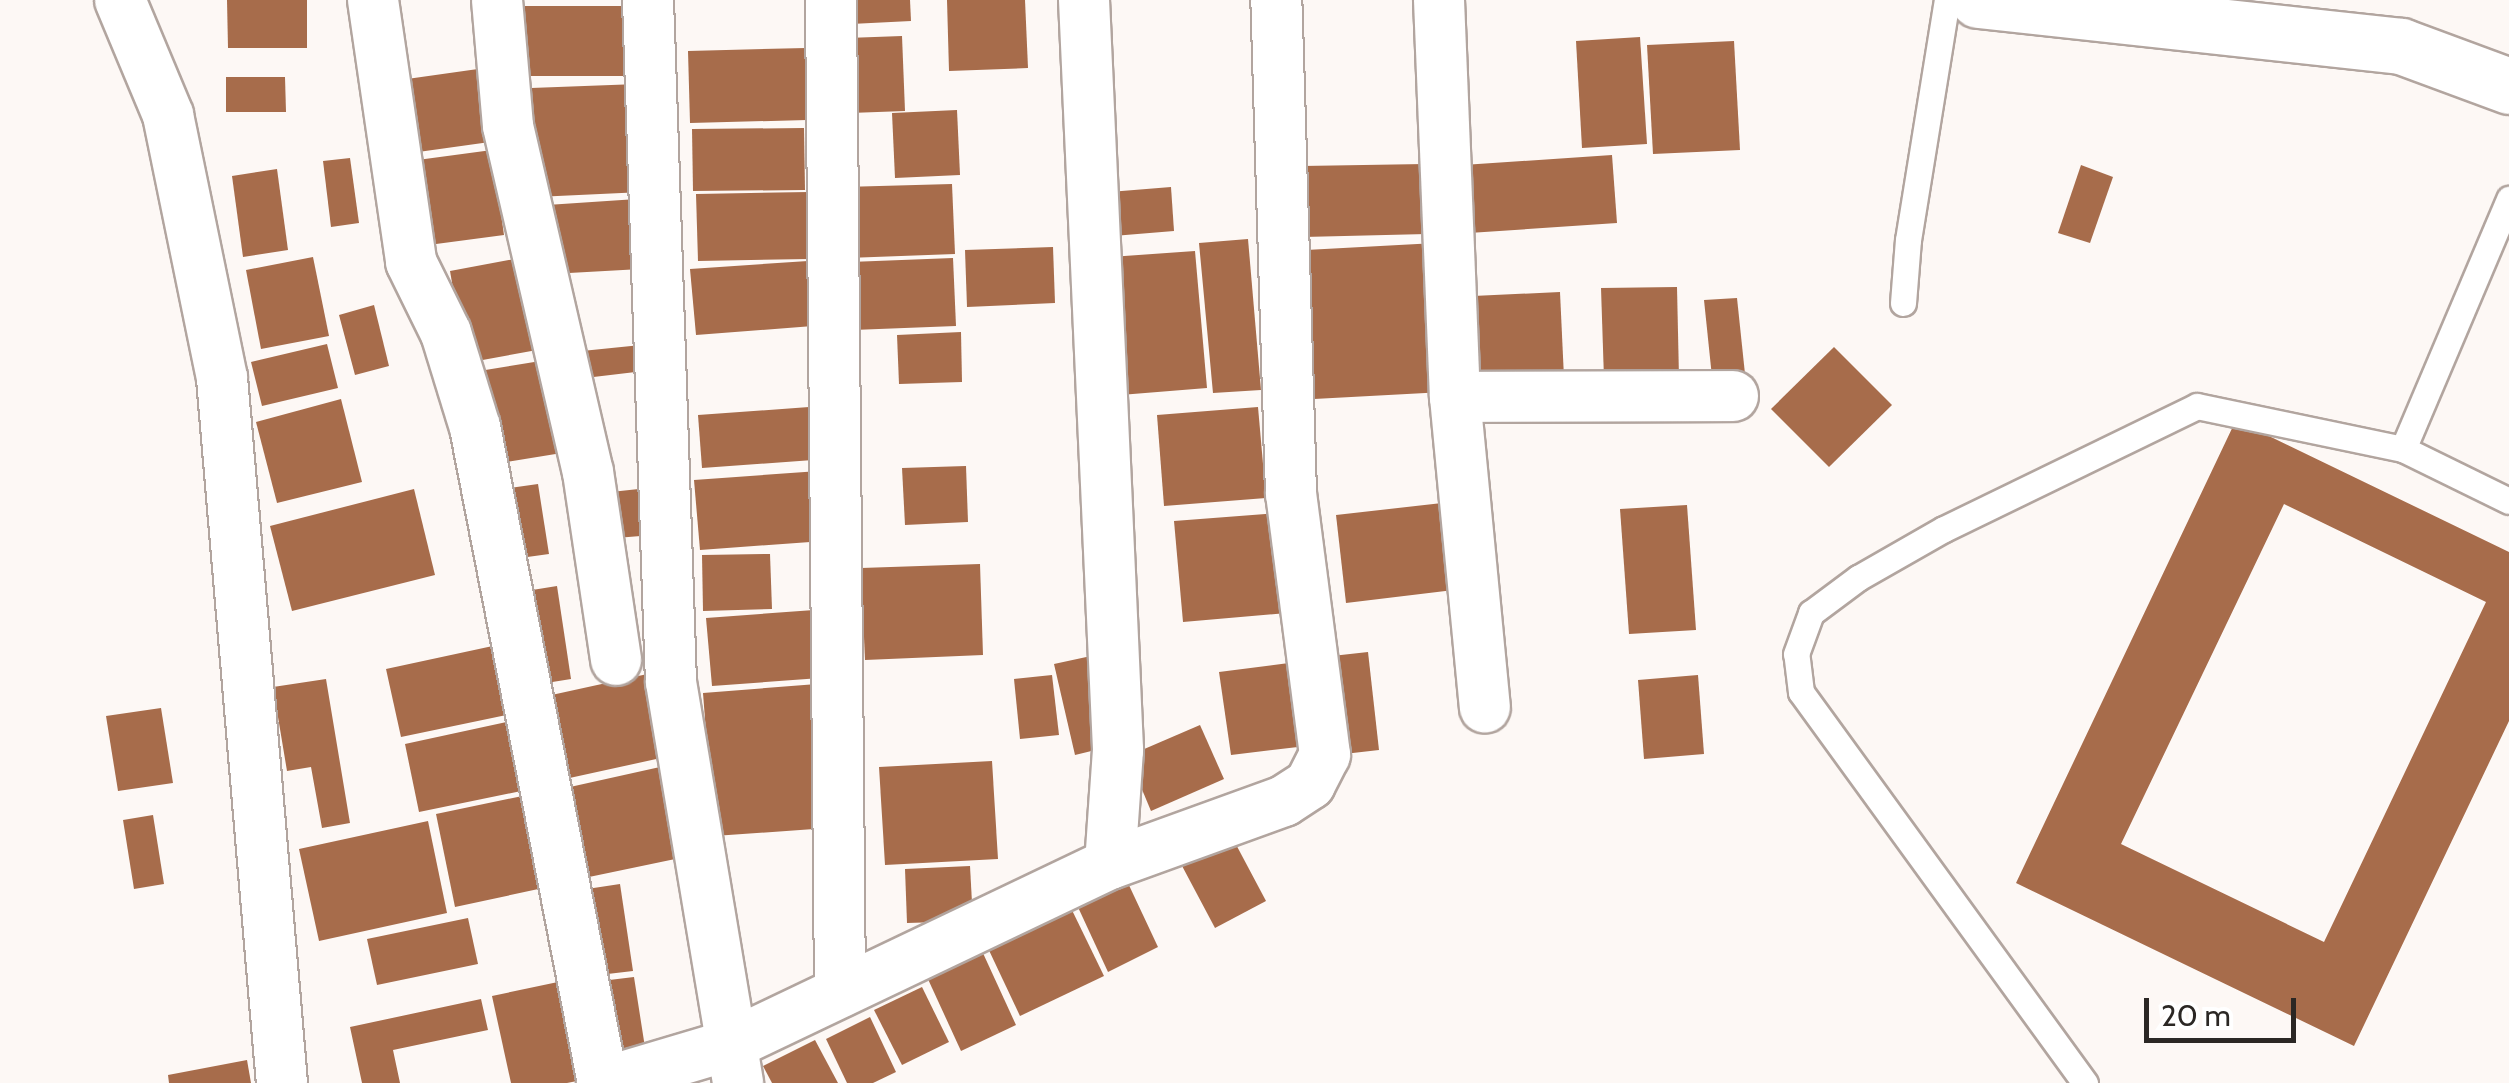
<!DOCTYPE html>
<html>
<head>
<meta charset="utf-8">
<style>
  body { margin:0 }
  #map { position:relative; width:2509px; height:1083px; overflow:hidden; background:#fdf8f5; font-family:Cabin,sans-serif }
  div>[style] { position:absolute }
  .building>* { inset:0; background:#a76c4b }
  .roads { filter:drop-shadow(2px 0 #b2a59f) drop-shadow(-2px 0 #b2a59f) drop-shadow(0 2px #b2a59f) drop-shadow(0 -2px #b2a59f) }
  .service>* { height:25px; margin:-12.5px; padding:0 12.5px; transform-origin:12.5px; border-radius:12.5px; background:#fff }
  .minor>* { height:50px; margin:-25px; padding:0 25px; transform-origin:25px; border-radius:25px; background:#fff }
  .tertiary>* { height:55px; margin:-27.5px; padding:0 27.5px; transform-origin:27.5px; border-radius:27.5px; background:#fff }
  span { translate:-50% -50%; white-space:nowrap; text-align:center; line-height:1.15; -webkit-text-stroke:9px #fff; paint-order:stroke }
  .scale { position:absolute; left:2144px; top:998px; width:152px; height:45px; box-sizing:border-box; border:5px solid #2b2724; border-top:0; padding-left:12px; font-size:30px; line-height:35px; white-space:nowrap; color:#2b2724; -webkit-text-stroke:8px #fff; paint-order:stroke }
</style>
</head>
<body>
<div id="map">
  <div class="building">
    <div style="clip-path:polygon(227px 0,307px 0,307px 48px,228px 48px)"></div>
    <div style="clip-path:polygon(850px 0,910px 0,911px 21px,851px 24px)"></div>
    <div style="clip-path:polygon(947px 0,1025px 0,1028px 68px,949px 71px)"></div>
    <div style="clip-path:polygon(516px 6px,634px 6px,635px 76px,517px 76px)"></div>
    <div style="clip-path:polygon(902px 36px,905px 111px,850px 113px,847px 38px)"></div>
    <div style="clip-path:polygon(1640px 37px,1647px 144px,1582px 148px,1576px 41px)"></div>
    <div style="clip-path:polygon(1734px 41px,1740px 150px,1653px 154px,1647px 45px)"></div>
    <div style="clip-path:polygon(806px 48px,807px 120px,690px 123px,688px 51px)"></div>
    <div style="clip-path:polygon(485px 68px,497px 141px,411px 153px,400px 80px)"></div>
    <div style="clip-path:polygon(226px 77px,285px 77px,286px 112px,226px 112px)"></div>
    <div style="clip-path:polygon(638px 84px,643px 192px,536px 197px,531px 88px)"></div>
    <div style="clip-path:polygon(957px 110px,960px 175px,895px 178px,892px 113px)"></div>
    <div style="clip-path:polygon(804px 128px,805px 190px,693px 191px,692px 129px)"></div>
    <div style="clip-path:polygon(492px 150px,504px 235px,421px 246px,410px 161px)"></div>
    <div style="clip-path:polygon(1612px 155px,1617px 223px,1469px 233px,1463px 165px)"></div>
    <div style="clip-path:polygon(350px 158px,359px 223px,331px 227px,323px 161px)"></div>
    <div style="clip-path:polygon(1425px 164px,1427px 234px,1303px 237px,1302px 166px)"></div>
    <div style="clip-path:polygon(2081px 165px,2113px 177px,2090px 243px,2058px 233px)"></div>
    <div style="clip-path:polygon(277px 169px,288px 250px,243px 257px,232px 176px)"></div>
    <div style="clip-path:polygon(952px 184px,955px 254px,847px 258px,843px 187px)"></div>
    <div style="clip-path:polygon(1171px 187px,1174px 231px,1101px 237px,1097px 193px)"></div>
    <div style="clip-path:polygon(809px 192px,809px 259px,698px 261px,696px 194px)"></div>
    <div style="clip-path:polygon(637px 199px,641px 269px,551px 274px,547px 205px)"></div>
    <div style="clip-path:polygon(1248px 239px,1261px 390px,1213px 393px,1199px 243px)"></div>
    <div style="clip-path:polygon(1436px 243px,1444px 392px,1314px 399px,1306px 250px)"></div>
    <div style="clip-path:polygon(1053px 247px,1055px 303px,967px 307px,965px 250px)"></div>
    <div style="clip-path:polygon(1195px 251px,1207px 388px,1108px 396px,1096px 258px)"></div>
    <div style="clip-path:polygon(530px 256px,548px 348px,466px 363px,450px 271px)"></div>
    <div style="clip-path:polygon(313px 257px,329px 336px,261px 349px,246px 270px)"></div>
    <div style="clip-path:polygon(953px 258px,956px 326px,853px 330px,850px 262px)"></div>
    <div style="clip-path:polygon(808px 261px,813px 326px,696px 335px,690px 269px)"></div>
    <div style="clip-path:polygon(1677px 287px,1679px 378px,1604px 379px,1601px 288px)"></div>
    <div style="clip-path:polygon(1560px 292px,1564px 378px,1477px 382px,1473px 296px)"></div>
    <div style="clip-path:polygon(1737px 298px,1745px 374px,1712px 377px,1704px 300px)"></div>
    <div style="clip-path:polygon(374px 305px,389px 366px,355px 375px,339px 315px)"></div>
    <div style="clip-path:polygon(961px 332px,962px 382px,899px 384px,897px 335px)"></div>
    <div style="clip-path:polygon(327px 344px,338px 388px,262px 406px,251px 362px)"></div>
    <div style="clip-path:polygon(641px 345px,644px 371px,585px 378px,582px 351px)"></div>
    <div style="clip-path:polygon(1834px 347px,1892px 405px,1829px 467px,1771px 409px)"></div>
    <div style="clip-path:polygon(559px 358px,574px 451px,488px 465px,473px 372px)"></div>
    <div style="clip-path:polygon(341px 399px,362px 482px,277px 503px,256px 422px)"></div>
    <div style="clip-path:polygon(809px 407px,813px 460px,702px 468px,698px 415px)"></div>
    <div style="clip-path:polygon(1258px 407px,1266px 498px,1164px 506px,1157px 415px)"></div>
    <div style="clip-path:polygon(evenodd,2236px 420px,2509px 552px,2509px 721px,2354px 1046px,2016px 883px,2236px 420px,2284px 504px,2486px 602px,2324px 942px,2121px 844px,2284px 504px)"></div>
    <div style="clip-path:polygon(966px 466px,968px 522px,905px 525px,902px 468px)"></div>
    <div style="clip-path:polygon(819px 471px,824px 541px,700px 550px,694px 480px)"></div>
    <div style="clip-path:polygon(538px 484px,549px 554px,513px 559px,503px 489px)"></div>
    <div style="clip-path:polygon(648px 488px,653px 535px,616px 538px,611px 492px)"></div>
    <div style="clip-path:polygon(414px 489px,435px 575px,292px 611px,270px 526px)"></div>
    <div style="clip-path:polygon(1451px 502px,1462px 589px,1346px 603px,1336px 515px)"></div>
    <div style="clip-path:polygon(1687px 505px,1696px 630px,1629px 634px,1620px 509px)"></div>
    <div style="clip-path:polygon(1279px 513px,1287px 613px,1183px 622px,1174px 521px)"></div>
    <div style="clip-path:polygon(770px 554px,772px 609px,703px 611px,702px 555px)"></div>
    <div style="clip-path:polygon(980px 564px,983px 655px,865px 660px,861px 568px)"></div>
    <div style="clip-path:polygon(557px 586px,571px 679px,540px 684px,526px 591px)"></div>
    <div style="clip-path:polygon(828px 609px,834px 677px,712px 686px,706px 618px)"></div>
    <div style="clip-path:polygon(502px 644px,516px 713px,401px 737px,386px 669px)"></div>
    <div style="clip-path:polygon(1368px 652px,1379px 750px,1344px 754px,1332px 656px)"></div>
    <div style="clip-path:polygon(1091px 656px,1112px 746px,1075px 755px,1054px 664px)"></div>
    <div style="clip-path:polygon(1304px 661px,1315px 745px,1231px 755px,1219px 672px)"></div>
    <div style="clip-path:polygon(652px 673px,670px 756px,565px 779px,547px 696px)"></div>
    <div style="clip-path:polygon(1052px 675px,1059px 735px,1020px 739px,1014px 679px)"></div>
    <div style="clip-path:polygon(1698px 675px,1704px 754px,1644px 759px,1638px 680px)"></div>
    <div style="clip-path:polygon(326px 679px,350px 823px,322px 828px,311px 767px,287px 771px,273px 687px)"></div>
    <div style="clip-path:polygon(817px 684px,828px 828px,714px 836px,703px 693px)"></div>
    <div style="clip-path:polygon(161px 708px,173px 783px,118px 791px,106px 716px)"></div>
    <div style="clip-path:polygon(521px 719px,536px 788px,419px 812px,405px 744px)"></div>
    <div style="clip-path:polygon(1200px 725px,1224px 779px,1151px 811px,1128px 756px)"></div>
    <div style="clip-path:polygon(992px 761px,998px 859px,885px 865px,879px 767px)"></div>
    <div style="clip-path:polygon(660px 767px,680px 858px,589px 877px,570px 787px)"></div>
    <div style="clip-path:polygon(537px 793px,557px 885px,455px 907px,436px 814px)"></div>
    <div style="clip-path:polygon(153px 815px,164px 884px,134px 889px,123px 820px)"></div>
    <div style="clip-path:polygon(428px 821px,447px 913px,319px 941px,299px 849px)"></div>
    <div style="clip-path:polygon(1232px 837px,1266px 901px,1215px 928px,1181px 864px)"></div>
    <div style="clip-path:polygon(970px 866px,973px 921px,907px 923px,905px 869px)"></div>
    <div style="clip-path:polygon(1127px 881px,1158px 947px,1108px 972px,1077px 905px)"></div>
    <div style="clip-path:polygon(620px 884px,633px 971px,599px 975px,587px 889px)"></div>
    <div style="clip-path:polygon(1069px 904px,1104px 976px,1020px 1016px,986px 944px)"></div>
    <div style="clip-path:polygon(468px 918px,478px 964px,377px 985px,367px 939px)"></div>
    <div style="clip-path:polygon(982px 951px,1016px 1025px,961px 1051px,927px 977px)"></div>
    <div style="clip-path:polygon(634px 977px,646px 1054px,613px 1059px,601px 981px)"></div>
    <div style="clip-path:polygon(577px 978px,597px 1077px,567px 1083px,511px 1083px,492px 996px)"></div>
    <div style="clip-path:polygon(922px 987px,949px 1042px,902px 1065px,874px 1010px)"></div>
    <div style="clip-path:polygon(481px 999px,488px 1030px,393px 1050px,400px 1083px,362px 1083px,350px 1027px)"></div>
    <div style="clip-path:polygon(870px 1017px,896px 1072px,873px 1083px,847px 1083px,826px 1039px)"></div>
    <div style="clip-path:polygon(815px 1040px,838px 1083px,772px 1083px,763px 1066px)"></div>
    <div style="clip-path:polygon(247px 1060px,251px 1083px,169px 1083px,168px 1075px)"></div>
  </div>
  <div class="roads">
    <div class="service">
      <div style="left:1903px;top:303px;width:63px;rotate:-85.5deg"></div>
      <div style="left:1908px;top:240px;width:243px;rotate:-80.8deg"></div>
      <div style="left:2403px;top:449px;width:118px;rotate:26.1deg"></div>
      <div style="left:2085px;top:1083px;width:483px;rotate:-126deg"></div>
      <div style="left:1801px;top:692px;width:38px;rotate:-97deg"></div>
      <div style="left:1796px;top:654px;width:44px;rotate:-69.9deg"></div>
      <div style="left:1811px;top:613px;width:59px;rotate:-36.7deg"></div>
      <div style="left:1858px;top:578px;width:99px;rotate:-29.7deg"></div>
      <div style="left:1944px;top:529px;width:281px;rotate:-25.9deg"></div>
      <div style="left:2197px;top:406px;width:210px;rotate:11.8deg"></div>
      <div style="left:2403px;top:449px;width:272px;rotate:-67deg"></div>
    </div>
    <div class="minor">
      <div style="left:120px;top:0;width:125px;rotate:67.3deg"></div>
      <div style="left:168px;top:115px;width:268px;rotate:78.4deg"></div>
      <div style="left:222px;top:378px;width:708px;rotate:85.14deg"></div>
      <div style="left:373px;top:0;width:265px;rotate:81.7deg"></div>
      <div style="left:411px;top:262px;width:79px;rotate:63.8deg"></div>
      <div style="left:446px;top:333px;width:98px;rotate:72.9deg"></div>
      <div style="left:475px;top:427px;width:668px;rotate:78.96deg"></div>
      <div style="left:497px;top:0;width:126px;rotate:85deg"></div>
      <div style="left:508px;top:126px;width:355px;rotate:77deg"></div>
      <div style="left:588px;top:472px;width:190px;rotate:81.5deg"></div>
      <div style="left:648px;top:0;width:682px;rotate:88.07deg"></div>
      <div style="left:671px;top:682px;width:407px;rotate:80.5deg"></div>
      <div style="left:831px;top:0;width:992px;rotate:89.48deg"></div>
      <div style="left:1084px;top:0;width:751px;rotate:87.4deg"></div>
      <div style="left:1118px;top:750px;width:114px;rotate:94deg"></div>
      <div style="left:1439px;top:0;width:397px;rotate:87.7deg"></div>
      <div style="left:1455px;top:397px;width:312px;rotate:84.5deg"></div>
      <div style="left:1455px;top:397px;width:278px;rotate:-0.2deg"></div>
      <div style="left:602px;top:1083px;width:134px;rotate:-16.5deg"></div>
      <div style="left:730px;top:1045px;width:421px;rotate:-25.5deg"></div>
      <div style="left:1110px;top:864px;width:185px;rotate:-19.9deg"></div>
      <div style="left:1284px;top:801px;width:31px;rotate:-33deg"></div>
      <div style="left:1310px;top:784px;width:33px;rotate:-63deg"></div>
      <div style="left:1325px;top:755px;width:263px;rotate:-97.4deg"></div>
      <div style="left:1291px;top:494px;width:494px;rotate:-91.7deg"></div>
    </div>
    <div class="tertiary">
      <div style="left:1978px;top:0;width:425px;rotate:6.2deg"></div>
      <div style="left:2401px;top:46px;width:115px;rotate:20.3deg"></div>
    </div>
  </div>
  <div class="scale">20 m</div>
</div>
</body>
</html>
